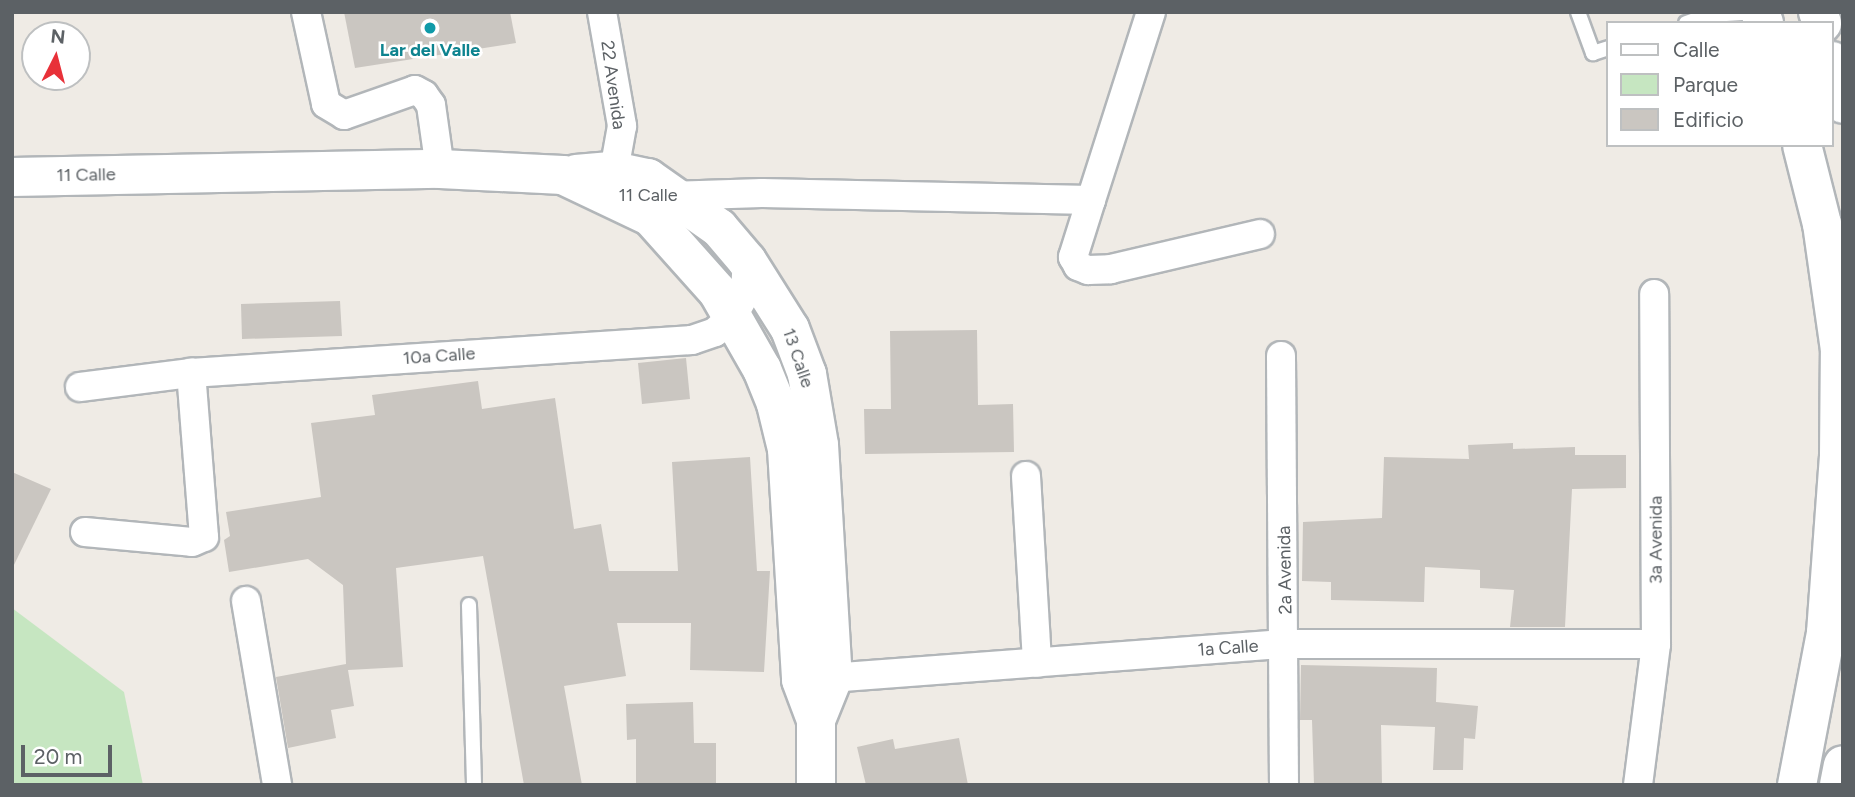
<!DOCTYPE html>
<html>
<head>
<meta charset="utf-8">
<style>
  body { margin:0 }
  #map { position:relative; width:1855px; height:797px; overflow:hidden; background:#efebe5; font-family:Figtree,sans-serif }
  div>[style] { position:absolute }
  .green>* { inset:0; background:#c6e6c1 }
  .building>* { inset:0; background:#cac6c1 }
  .roads { filter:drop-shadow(2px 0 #b2b6b9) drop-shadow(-2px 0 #b2b6b9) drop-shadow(0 2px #b2b6b9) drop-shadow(0 -2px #b2b6b9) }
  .lane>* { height:14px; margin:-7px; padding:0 7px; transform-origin:7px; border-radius:7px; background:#fff }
  .street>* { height:28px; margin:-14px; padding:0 14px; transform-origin:14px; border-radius:14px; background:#fff }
  .secondary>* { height:38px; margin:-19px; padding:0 19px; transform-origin:19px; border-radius:19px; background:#fff }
  .dots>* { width:19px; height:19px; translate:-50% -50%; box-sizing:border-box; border:4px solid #fff; border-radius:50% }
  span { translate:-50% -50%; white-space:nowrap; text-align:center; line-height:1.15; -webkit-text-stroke:5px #fff; paint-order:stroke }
  .culture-label { font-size:18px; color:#0d838f; font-weight:700 }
  .street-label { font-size:18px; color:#5c6165 }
  .frame { position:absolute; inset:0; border:14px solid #5c6165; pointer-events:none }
  .legend { position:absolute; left:1606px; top:21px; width:228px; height:126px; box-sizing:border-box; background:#fff; border:2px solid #bec0c1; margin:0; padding:9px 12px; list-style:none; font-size:21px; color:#5c6165 }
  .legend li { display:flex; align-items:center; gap:14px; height:35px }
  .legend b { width:35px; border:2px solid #bec0c1 }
  .north { position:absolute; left:21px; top:21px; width:70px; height:70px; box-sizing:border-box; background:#fff; border:2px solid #bec0c1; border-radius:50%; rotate:6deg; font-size:19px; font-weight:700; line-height:28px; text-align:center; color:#5c6165 }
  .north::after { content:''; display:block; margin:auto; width:24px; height:32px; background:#e83139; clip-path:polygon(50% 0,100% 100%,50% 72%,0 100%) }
  .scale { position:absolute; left:21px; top:745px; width:91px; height:32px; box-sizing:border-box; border:4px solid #5c6165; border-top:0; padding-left:9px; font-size:21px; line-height:24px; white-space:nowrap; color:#5c6165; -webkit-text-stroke:5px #fff; paint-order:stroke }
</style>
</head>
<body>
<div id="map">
  <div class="green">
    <div style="clip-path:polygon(12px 608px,124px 692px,143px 785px,12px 785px)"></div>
  </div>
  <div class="building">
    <div style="clip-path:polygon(344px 12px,510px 12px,516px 43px,355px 68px)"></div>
    <div style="clip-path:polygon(340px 301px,342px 336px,242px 339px,241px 304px)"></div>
    <div style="clip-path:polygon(977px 330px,978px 405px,1013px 404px,1014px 452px,865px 454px,864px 409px,891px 409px,890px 331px)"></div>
    <div style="clip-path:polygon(686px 358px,690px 399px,642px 404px,638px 363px)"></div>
    <div style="clip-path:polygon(478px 381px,482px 409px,555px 398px,574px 529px,601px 524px,609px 571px,678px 571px,672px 462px,750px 457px,757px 571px,770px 571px,764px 672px,690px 670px,691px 623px,617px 623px,626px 676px,564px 686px,582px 785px,524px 785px,483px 556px,396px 568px,403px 667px,348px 670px,354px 706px,331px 710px,336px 738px,288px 748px,276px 677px,346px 664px,343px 585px,308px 559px,229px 572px,224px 540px,230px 536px,226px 512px,321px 497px,311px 423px,375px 415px,372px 395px)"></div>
    <div style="clip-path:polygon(1513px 443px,1513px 449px,1575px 447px,1575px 455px,1626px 455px,1626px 488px,1572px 489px,1565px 627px,1510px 627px,1514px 590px,1480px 588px,1480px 570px,1425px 567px,1424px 602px,1331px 600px,1331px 582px,1302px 581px,1303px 522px,1382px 518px,1384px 457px,1469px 459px,1468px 445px)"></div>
    <div style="clip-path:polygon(12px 472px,51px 489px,12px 569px)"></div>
    <div style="clip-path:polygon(1301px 665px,1437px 668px,1436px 702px,1478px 706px,1475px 739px,1464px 738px,1463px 770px,1433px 770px,1435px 727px,1381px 725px,1382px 785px,1314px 785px,1312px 720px,1300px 720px)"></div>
    <div style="clip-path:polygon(693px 702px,694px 743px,716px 743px,716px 785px,636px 785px,636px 739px,627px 740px,626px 704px)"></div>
    <div style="clip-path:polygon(959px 738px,968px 785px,866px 785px,857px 747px,893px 739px,895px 749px)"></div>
  </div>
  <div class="roads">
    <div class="lane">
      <div style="left:1578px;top:12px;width:44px;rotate:69.9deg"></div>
      <div style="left:1593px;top:53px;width:16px;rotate:-18deg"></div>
      <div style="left:1686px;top:23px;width:24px;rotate:-19deg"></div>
      <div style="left:1709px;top:15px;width:51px;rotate:-3.4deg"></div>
      <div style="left:469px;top:605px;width:180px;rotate:88.4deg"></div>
    </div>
    <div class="street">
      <div style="left:306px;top:12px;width:94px;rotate:77.7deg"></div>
      <div style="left:326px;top:104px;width:21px;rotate:31deg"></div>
      <div style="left:344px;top:115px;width:75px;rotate:-19.4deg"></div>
      <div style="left:415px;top:90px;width:10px;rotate:29deg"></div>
      <div style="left:424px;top:95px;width:12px;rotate:55deg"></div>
      <div style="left:431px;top:105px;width:65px;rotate:82deg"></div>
      <div style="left:602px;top:12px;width:116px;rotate:80deg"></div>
      <div style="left:622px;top:126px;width:46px;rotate:100.1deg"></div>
      <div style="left:614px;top:171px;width:18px;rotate:81deg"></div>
      <div style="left:669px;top:196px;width:93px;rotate:-1.8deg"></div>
      <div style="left:762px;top:193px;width:329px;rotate:1.2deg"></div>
      <div style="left:1091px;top:200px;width:197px;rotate:-72.3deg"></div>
      <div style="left:1091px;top:200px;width:60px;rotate:107.5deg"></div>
      <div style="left:1073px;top:257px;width:10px;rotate:61deg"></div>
      <div style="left:1078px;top:266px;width:11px;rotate:22deg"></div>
      <div style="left:1088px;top:270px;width:23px;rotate:-2deg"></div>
      <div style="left:1111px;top:269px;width:153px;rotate:-13.2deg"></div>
      <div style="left:1281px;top:356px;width:429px;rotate:89.6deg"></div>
      <div style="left:80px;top:387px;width:112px;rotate:-7.2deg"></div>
      <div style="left:191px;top:373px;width:502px;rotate:-3.77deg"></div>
      <div style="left:692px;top:340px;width:24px;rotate:-19deg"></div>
      <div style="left:715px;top:332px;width:24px;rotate:-42deg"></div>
      <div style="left:733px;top:316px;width:25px;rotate:-61deg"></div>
      <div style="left:745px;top:294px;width:33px;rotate:-87deg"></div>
      <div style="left:1026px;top:476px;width:187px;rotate:86.6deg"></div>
      <div style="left:85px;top:532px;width:107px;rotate:5.3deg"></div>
      <div style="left:192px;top:542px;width:13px;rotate:-23deg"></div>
      <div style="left:204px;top:537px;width:165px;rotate:-94.5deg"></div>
      <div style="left:246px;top:601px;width:187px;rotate:80.4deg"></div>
      <div style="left:817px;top:679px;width:471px;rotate:-4.3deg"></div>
      <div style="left:1287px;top:644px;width:369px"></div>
      <div style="left:1638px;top:785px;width:142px;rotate:-82.7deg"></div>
      <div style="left:1656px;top:644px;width:350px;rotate:-90.3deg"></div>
    </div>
    <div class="secondary">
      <div style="left:1760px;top:12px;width:12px;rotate:70deg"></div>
      <div style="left:1818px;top:12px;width:12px;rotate:70deg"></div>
      <div style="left:1832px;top:61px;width:44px;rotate:75.7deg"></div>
      <div style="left:576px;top:174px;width:38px;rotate:-5deg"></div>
      <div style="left:614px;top:171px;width:35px;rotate:12deg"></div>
      <div style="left:648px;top:178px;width:87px;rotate:35.2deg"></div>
      <div style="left:719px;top:228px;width:43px;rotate:49.7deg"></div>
      <div style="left:747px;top:261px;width:80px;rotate:57.7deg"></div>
      <div style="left:790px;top:329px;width:48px;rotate:69.3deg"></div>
      <div style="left:807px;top:374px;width:72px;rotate:80.4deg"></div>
      <div style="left:819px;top:445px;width:233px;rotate:86.6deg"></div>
      <div style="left:833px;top:678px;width:45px;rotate:112deg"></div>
      <div style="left:816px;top:720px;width:65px;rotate:90deg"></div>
      <div style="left:12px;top:177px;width:428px;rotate:-1.1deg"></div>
      <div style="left:440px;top:169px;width:123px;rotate:2.8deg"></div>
      <div style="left:563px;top:175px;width:98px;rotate:25.5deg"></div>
      <div style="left:651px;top:217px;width:101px;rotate:48.2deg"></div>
      <div style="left:718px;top:292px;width:89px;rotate:60.3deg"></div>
      <div style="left:762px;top:369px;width:38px;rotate:68deg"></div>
      <div style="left:776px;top:404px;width:46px;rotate:76.3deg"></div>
      <div style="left:787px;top:449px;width:231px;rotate:86.5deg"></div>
      <div style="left:801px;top:680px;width:43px;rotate:69.4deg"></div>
      <div style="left:1797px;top:785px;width:155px;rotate:-79.2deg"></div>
      <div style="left:1826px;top:633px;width:178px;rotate:-85.8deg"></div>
      <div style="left:1839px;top:455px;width:105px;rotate:-89.5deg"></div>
      <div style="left:1840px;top:350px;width:127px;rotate:-98.1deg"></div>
      <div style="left:1822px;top:224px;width:81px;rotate:-104.2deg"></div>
      <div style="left:1839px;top:785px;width:20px;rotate:-79deg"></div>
    </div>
  </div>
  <div class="dots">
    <div style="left:430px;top:28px;background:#0f9aa8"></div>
  </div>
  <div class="culture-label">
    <span style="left:430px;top:50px">Lar del Valle</span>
  </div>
  <div class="street-label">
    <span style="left:613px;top:85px;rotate:82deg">22 Avenida</span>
    <span style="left:86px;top:175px;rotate:-1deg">11 Calle</span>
    <span style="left:648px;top:195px">11 Calle</span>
    <span style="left:439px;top:356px;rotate:-4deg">10a Calle</span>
    <span style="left:798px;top:358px;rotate:71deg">13 Calle</span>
    <span style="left:1656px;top:540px;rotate:-90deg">3a Avenida</span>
    <span style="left:1285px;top:570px;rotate:-91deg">2a Avenida</span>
    <span style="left:1228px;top:648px;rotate:-4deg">1a Calle</span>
  </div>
  <div class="frame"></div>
  <ul class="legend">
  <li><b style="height:9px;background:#fff"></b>Calle</li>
  <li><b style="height:19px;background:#c6e6c1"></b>Parque</li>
  <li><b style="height:19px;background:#cac6c1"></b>Edificio</li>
  </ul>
  <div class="north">N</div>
  <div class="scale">20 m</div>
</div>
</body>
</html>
